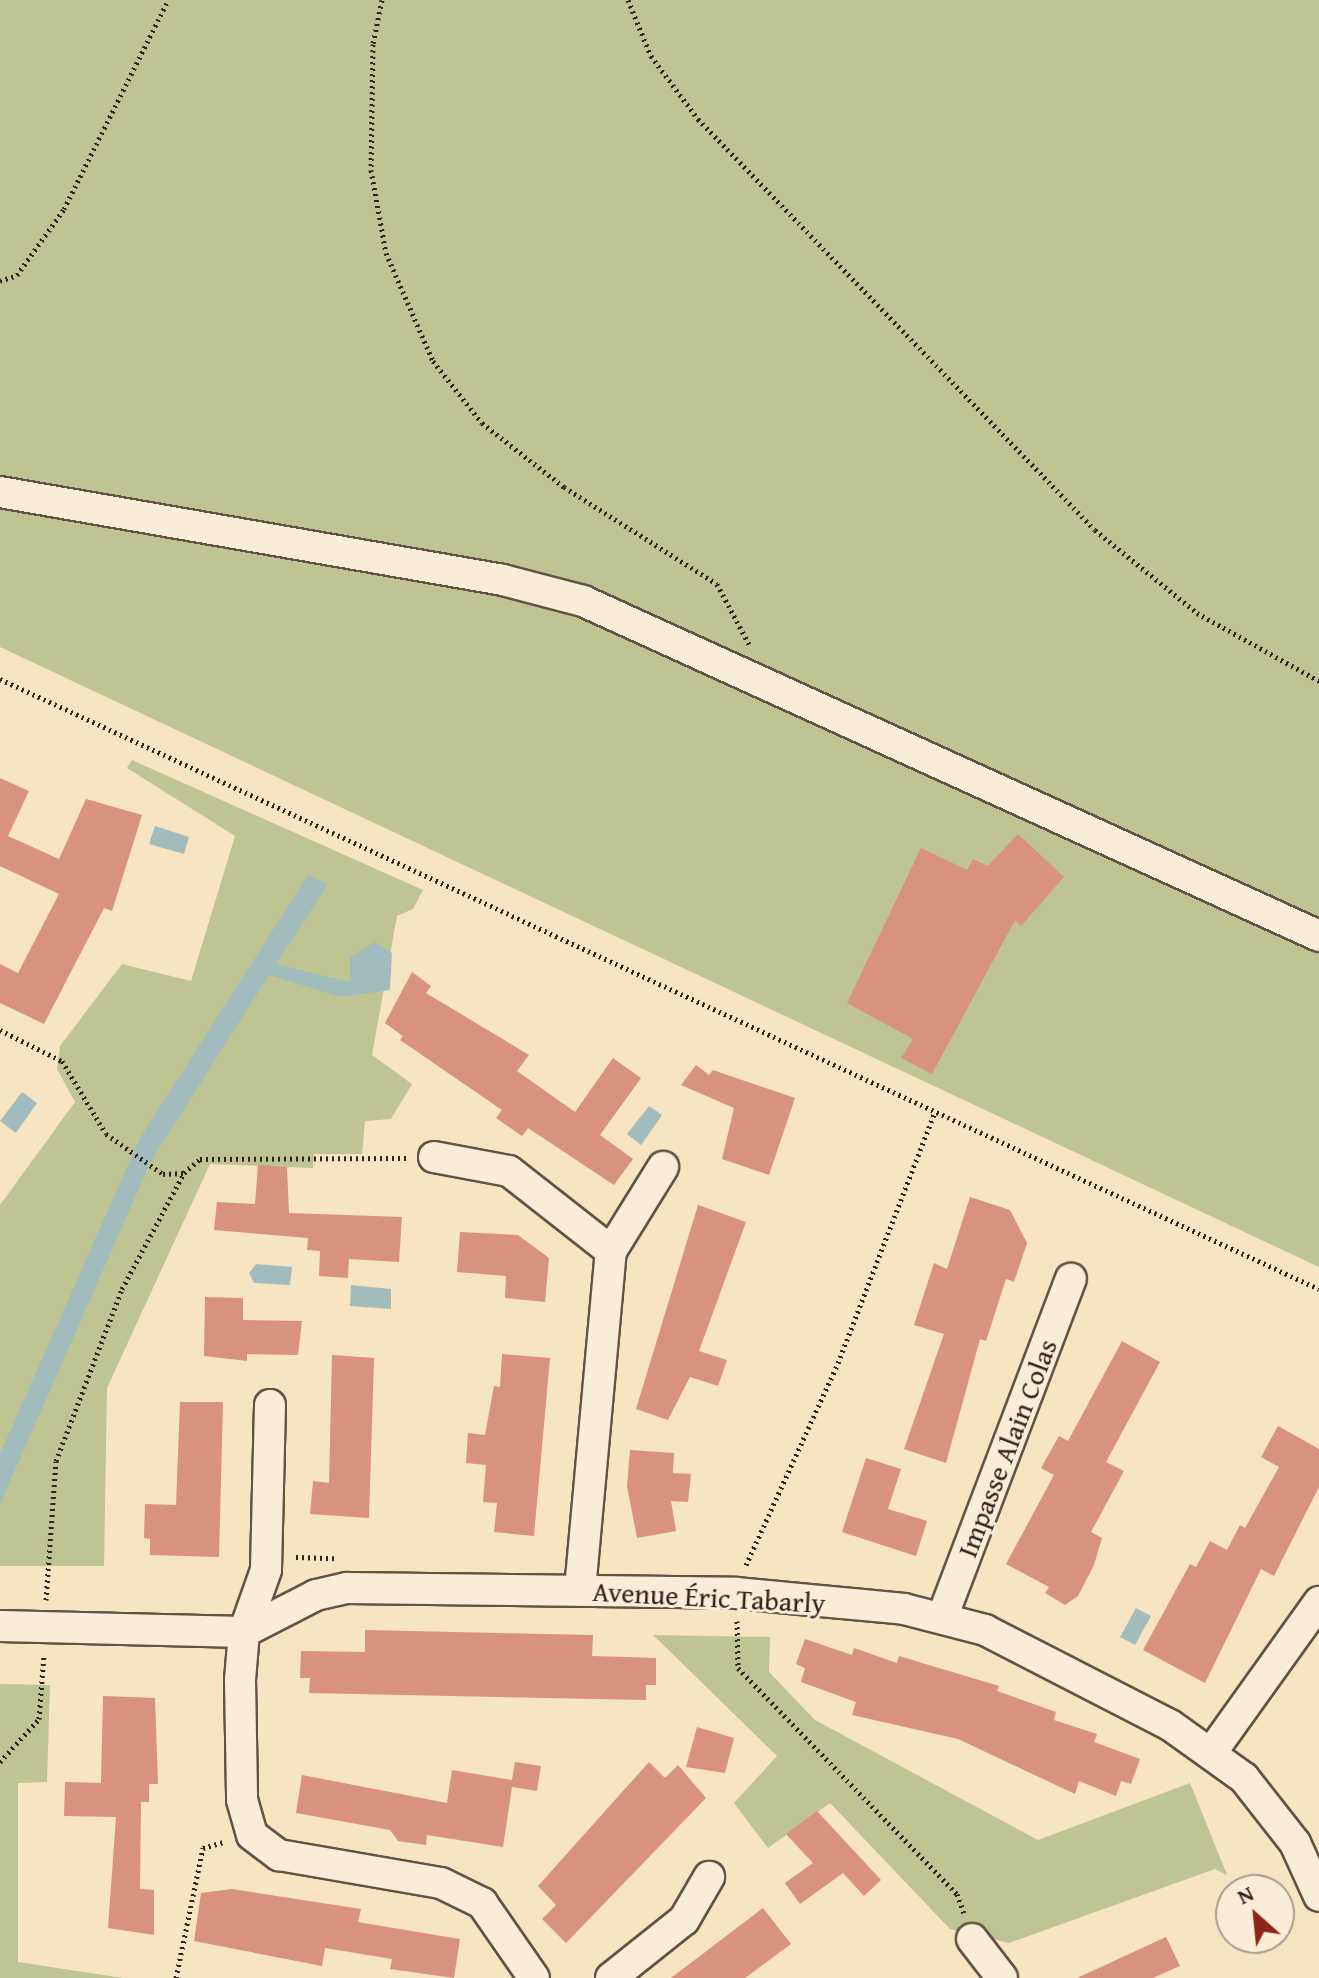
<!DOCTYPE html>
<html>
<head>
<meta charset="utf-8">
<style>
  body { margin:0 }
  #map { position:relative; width:1319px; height:1978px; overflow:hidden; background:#f7e4c1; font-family:"Gentium Book Plus",serif }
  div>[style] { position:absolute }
  .green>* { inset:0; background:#bec492 }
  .water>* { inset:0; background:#a2bcbd }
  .building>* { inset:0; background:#d9927b }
  .path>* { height:5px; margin-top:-2.5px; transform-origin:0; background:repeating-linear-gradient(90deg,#30231d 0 2px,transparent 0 6px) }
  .roads { filter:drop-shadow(2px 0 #625346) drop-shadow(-2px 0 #625346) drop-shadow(0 2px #625346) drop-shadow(0 -2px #625346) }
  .street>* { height:30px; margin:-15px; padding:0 15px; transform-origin:15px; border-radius:15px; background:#faedd7 }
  span { translate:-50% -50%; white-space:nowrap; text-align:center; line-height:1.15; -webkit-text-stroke:6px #faedd7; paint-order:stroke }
  .street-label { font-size:28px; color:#30231d }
  .north { position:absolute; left:1215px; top:1874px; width:80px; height:80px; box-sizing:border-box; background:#faedd7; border:2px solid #a99c8d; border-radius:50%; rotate:333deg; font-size:22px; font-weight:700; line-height:32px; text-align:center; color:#30231d }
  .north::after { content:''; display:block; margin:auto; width:28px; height:36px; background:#8f2418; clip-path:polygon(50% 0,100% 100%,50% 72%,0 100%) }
</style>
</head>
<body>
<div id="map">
  <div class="green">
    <div style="clip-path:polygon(0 0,1319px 0,1319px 1267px,0 647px)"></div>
    <div style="clip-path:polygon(132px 760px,423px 890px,413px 909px,397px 916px,372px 1055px,412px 1084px,391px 1119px,365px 1121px,362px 1154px,314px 1154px,313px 1168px,210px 1164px,107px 1388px,104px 1566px,0 1566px,0 1205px,75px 1102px,57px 1069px,60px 1046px,122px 964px,191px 981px,235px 836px,127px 768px)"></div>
    <div style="clip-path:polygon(653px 1635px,770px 1637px,769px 1672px,815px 1720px,1038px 1840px,1190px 1783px,1227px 1875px,1215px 1869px,1009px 1943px,950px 1929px,830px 1803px,768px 1848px,734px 1803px,777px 1756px)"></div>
    <div style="clip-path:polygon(0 1684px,50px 1685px,47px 1782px,18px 1783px,18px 1962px,123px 1978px,0 1978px)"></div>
  </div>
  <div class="water">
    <div style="clip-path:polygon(155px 826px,189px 837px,184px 854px,149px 844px)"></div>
    <div style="clip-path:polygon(308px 875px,328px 884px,276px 964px,350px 982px,350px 957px,375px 942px,392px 953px,390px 990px,341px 997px,269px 975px,151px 1161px,0 1504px,0 1454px,140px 1138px)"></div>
    <div style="clip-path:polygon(22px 1092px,37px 1103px,16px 1133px,0 1121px)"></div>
    <div style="clip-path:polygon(649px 1106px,662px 1115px,641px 1145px,627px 1134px)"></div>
    <div style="clip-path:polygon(256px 1264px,292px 1267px,290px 1285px,254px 1283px,249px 1273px)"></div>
    <div style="clip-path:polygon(351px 1285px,391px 1289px,391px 1309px,350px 1306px)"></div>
    <div style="clip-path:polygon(1136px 1608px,1151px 1616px,1135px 1645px,1120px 1637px)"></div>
  </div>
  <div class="building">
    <div style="clip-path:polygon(0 778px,29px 791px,8px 836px,59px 859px,86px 799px,142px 815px,112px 911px,104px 908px,44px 1024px,0 1003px,0 964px,18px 973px,59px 894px,0 866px)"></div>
    <div style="clip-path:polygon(1018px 834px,1064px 877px,1021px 926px,1015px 920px,932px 1074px,901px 1058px,913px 1039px,847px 1003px,921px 848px,967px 870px,973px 859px,988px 866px)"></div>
    <div style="clip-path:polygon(412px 972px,431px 986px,426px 993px,529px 1055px,517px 1071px,575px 1112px,613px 1058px,641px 1078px,600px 1135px,633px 1159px,614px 1185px,528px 1128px,522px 1136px,496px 1118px,502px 1110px,400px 1040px,403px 1036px,385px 1023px)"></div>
    <div style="clip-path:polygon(696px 1065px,709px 1075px,713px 1070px,795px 1098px,769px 1175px,722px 1159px,734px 1108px,681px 1085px)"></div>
    <div style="clip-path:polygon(258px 1165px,287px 1167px,289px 1213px,402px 1217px,399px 1262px,349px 1259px,348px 1278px,319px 1276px,320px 1251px,307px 1250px,308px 1238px,214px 1230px,217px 1202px,255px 1204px)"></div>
    <div style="clip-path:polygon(970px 1197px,1010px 1210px,1027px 1243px,1014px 1282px,1006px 1279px,986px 1341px,980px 1339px,946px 1463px,904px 1449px,944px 1334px,914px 1325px,934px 1263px,947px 1269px)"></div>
    <div style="clip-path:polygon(698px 1205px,746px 1222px,699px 1351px,727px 1360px,718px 1386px,690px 1377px,668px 1420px,636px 1409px)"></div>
    <div style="clip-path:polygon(460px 1232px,518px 1235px,549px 1258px,545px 1302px,505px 1298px,506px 1276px,457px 1272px)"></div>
    <div style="clip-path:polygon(205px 1297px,243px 1298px,243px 1320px,302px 1321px,298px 1355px,247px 1354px,247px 1361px,204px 1356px)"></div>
    <div style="clip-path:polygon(1122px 1341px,1160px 1362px,1106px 1462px,1124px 1471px,1091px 1532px,1102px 1538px,1094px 1565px,1078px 1596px,1065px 1605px,1045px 1593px,1049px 1587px,1006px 1564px,1054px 1475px,1041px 1468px,1059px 1436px,1068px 1441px)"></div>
    <div style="clip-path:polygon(502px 1354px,550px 1358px,534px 1536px,494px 1532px,497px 1503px,483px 1502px,486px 1465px,466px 1463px,468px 1433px,485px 1435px,494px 1386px,500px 1387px)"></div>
    <div style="clip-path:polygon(332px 1355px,374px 1358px,369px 1518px,310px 1514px,313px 1481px,329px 1483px)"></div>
    <div style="clip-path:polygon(180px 1402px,223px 1402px,219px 1557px,150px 1555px,150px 1539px,144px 1538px,145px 1504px,176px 1505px)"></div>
    <div style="clip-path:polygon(1278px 1426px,1319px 1449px,1319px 1487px,1274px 1576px,1261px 1569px,1205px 1683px,1143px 1650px,1190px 1564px,1196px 1567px,1210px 1541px,1227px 1550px,1240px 1525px,1245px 1528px,1279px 1467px,1261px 1457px)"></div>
    <div style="clip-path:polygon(630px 1450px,674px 1453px,673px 1473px,691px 1474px,688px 1502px,671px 1501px,676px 1531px,637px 1538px,627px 1486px)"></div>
    <div style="clip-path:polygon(866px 1458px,901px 1469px,888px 1509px,927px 1521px,916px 1556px,842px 1532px)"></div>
    <div style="clip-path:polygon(365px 1630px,593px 1635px,592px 1656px,656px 1658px,656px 1685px,646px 1685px,646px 1700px,309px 1693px,310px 1678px,300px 1678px,301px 1651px,365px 1652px)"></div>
    <div style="clip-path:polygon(805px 1639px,852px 1655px,854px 1648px,897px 1663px,899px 1656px,999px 1686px,997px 1691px,1056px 1712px,1054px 1720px,1097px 1734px,1094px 1742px,1140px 1759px,1131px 1784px,1121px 1781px,1116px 1796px,1079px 1781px,1075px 1794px,958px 1739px,852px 1715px,856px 1702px,801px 1682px,805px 1668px,796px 1664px)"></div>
    <div style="clip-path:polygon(103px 1696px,155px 1698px,158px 1784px,149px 1784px,149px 1802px,141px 1802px,140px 1889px,154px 1890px,154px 1935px,108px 1928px,116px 1817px,64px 1816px,65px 1782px,101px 1783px)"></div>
    <div style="clip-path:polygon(697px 1727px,734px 1738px,725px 1773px,686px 1767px)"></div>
    <div style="clip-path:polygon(515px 1762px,541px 1766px,537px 1791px,512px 1787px,503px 1847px,427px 1835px,426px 1845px,398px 1841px,390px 1830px,296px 1813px,302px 1775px,447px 1803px,452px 1770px,512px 1780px)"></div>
    <div style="clip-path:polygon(649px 1762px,665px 1778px,678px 1765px,706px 1798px,566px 1943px,542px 1919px,556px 1905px,538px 1886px)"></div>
    <div style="clip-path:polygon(817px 1811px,881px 1880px,864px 1896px,843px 1873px,800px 1904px,785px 1883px,813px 1863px,786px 1834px)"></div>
    <div style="clip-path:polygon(232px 1889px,361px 1909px,358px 1922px,460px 1939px,454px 1978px,390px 1969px,392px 1959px,325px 1948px,322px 1966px,194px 1941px,201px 1893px)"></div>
    <div style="clip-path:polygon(763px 1908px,791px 1944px,745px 1978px,671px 1978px)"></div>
    <div style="clip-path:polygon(1166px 1937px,1180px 1966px,1153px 1978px,1077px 1978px)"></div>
  </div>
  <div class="path">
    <div style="left:382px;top:0;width:45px;rotate:101.6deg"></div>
    <div style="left:373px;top:44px;width:126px;rotate:90.9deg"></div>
    <div style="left:371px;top:170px;width:84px;rotate:79.8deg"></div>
    <div style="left:386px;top:253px;width:118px;rotate:66.5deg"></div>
    <div style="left:433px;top:361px;width:79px;rotate:51.7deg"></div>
    <div style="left:482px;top:423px;width:104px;rotate:38deg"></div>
    <div style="left:564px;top:487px;width:181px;rotate:32.4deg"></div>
    <div style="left:717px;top:584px;width:70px;rotate:62deg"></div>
    <div style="left:628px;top:0;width:61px;rotate:67.7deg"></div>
    <div style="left:651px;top:56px;width:79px;rotate:53.3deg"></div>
    <div style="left:698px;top:119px;width:571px;rotate:45.99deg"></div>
    <div style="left:1095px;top:530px;width:132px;rotate:39.1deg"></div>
    <div style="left:1197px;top:613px;width:140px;rotate:29.1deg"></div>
    <div style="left:0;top:281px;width:18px;rotate:-19deg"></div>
    <div style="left:17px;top:275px;width:81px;rotate:-54.5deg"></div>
    <div style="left:64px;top:209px;width:233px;rotate:-63.5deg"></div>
    <div style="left:0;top:679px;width:1453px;rotate:24.82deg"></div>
    <div style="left:0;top:1030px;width:69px;rotate:26.6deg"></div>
    <div style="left:62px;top:1061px;width:85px;rotate:58.9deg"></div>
    <div style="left:106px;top:1134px;width:70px;rotate:35.1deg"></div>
    <div style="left:163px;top:1174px;width:21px;rotate:-3deg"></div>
    <div style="left:296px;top:1557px;width:38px;rotate:2deg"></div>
    <div style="left:746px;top:1565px;width:222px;rotate:-65.5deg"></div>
    <div style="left:838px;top:1363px;width:269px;rotate:-68.9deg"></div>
    <div style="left:46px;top:1600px;width:139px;rotate:-85.9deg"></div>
    <div style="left:56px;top:1461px;width:184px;rotate:-69deg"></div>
    <div style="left:122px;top:1289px;width:132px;rotate:-61.9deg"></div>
    <div style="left:184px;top:1173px;width:21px;rotate:-41deg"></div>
    <div style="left:200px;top:1159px;width:206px;rotate:-0.3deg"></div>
    <div style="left:737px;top:1621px;width:47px;rotate:88.8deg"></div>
    <div style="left:738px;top:1668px;width:315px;rotate:45.9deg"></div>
    <div style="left:957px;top:1894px;width:20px;rotate:70deg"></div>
    <div style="left:0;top:1762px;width:58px;rotate:-47.8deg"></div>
    <div style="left:39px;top:1719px;width:65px;rotate:-85.6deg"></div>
    <div style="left:176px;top:1978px;width:133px;rotate:-78.3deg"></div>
    <div style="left:203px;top:1848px;width:22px;rotate:-16deg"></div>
  </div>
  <div class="roads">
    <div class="street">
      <div style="left:0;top:492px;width:511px;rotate:9.92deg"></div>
      <div style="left:503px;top:580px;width:83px;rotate:14.7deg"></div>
      <div style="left:583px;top:601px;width:809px;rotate:24.47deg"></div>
      <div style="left:434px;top:1157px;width:76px;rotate:10.6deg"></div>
      <div style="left:509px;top:1171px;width:130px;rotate:38.1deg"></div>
      <div style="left:270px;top:1405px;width:165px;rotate:91.4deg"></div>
      <div style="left:266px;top:1570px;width:66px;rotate:109.5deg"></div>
      <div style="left:244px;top:1632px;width:48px;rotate:94.8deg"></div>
      <div style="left:240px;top:1680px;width:120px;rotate:89deg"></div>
      <div style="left:242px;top:1800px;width:36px;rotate:74deg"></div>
      <div style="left:252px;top:1835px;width:34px;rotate:37deg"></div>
      <div style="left:279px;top:1855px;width:164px;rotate:9.8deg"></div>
      <div style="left:441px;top:1883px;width:46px;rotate:26deg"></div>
      <div style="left:482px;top:1903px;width:91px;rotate:55.3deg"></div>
      <div style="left:580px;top:1590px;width:340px;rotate:-84.8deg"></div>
      <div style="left:611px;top:1251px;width:99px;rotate:-58.2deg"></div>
      <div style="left:942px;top:1618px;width:363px;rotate:-69.2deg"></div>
      <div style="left:0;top:1626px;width:244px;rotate:1.4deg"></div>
      <div style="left:244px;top:1632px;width:81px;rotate:-27.2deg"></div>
      <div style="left:316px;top:1595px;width:32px;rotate:-13deg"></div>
      <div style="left:347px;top:1588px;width:389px;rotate:0.7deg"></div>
      <div style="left:736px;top:1593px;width:169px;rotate:5.4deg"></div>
      <div style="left:904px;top:1609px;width:84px;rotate:14.5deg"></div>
      <div style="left:985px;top:1630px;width:208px;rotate:27.2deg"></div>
      <div style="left:1170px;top:1725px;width:91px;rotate:35.6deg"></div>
      <div style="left:1244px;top:1778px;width:83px;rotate:51.9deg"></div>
      <div style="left:1295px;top:1843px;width:58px;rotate:65.6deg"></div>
      <div style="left:1211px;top:1753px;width:186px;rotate:-54.4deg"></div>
      <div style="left:972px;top:1939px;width:49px;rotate:52.4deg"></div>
      <div style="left:611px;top:1978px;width:93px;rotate:-38.5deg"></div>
      <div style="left:684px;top:1920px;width:50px;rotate:-59.8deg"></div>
    </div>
  </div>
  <div class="street-label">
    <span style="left:1007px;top:1448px;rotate:-69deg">Impasse Alain Colas</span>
    <span style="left:709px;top:1597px;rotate:3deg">Avenue Éric Tabarly</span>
  </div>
  <div class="north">N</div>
</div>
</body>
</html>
